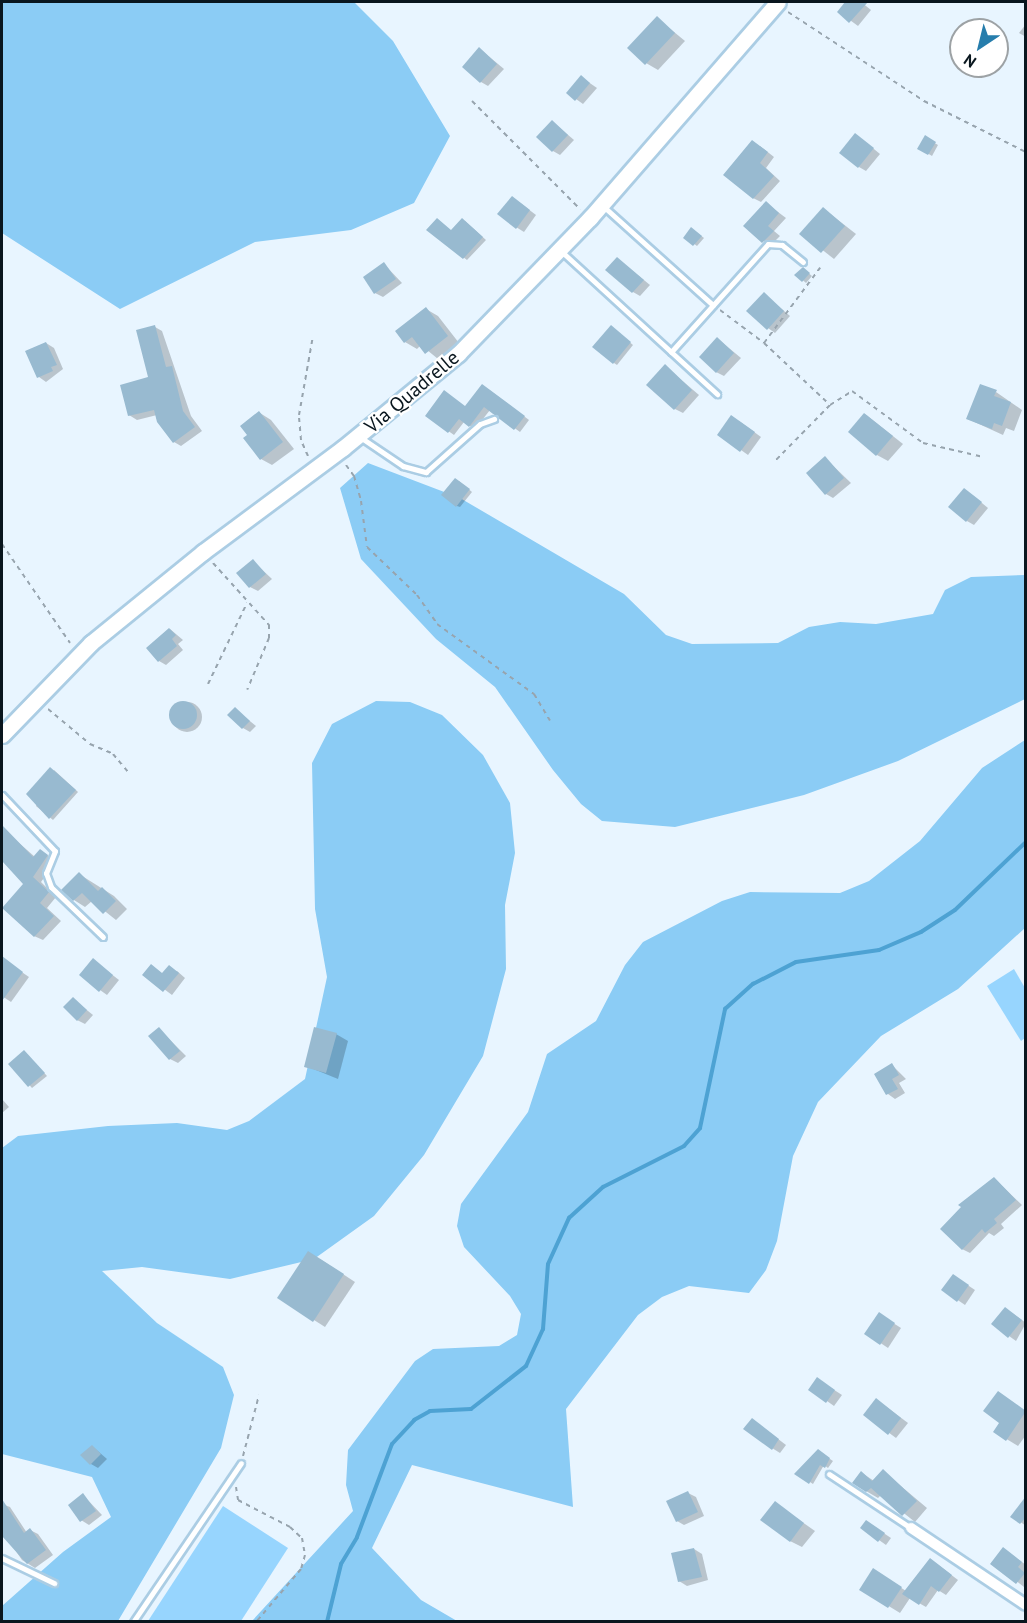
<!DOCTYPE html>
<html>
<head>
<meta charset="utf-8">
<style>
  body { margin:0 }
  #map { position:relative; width:1027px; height:1623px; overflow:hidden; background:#e8f5ff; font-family:"PT Sans",sans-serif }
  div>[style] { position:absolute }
  .green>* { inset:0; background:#97d5fe }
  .forest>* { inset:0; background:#8bccf5 }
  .shadow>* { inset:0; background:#0003 }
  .round { border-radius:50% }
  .stream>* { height:4px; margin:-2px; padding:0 2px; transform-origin:2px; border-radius:2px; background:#4da2d3 }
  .building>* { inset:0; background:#98bad0 }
  .path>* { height:2px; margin-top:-1px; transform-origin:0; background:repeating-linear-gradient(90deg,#97a4ae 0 4.5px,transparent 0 9px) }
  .roads { filter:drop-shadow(2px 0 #abcde4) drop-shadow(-2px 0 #abcde4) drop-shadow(0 2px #abcde4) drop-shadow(0 -2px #abcde4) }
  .lane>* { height:5px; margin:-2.5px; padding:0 2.5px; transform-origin:2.5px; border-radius:2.5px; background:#fff }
  .street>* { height:10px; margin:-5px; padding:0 5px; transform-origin:5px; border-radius:5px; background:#fff }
  .secondary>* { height:15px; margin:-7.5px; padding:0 7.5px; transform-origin:7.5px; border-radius:7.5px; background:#fff }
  span { translate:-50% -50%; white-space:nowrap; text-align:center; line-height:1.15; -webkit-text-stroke:4.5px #fff; paint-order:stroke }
  .street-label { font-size:20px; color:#09161e }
  .frame { position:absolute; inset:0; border:3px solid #09161e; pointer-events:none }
  .north { position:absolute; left:949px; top:18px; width:60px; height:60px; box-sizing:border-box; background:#fff; border:2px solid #9da2a5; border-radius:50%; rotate:215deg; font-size:16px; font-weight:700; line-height:24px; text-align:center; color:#09161e }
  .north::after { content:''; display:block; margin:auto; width:21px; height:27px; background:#267dac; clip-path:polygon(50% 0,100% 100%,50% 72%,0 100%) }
</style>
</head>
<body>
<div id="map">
  <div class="green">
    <div style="clip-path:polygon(1014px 969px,1025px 988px,1025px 1038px,1021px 1041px,987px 986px)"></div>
    <div style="clip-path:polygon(223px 1506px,288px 1548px,241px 1621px,148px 1621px)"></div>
  </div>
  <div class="forest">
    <div style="clip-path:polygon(2px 2px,354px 2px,393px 41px,450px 136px,414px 203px,351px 230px,255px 242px,120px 309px,2px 233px)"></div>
    <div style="clip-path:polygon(368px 463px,460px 498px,624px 594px,666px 635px,692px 644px,778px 643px,809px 627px,840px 622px,876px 624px,933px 614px,945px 590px,971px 577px,1025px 575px,1025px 699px,898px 761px,804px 795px,675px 827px,602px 821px,581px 804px,553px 770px,495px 687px,436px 639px,361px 559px,340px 488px)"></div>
    <div style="clip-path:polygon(376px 701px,410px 702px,442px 715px,483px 755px,510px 803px,515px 853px,505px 905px,506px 969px,483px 1056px,424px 1155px,374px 1216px,314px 1259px,230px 1279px,142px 1267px,102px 1271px,157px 1323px,223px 1367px,234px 1395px,221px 1448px,118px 1621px,2px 1621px,2px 1606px,63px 1552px,111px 1517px,92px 1477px,2px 1454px,2px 1148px,18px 1136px,108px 1126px,177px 1123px,227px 1130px,249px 1121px,305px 1079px,327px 977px,315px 909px,312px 763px,332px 724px)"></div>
    <div style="clip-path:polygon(1025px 740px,1025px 928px,958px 989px,881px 1036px,818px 1102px,793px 1156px,777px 1241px,766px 1270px,749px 1293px,689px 1286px,662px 1297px,638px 1315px,566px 1409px,573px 1507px,412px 1465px,372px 1548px,421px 1600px,457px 1621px,252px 1621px,353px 1511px,346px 1485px,348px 1450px,415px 1361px,433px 1349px,499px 1346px,517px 1335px,521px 1314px,510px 1296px,464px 1247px,457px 1226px,461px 1204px,528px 1112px,547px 1054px,596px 1021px,625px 965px,643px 942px,722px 901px,750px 892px,840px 893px,869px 881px,920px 841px,982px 768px)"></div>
  </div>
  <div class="shadow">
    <div style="clip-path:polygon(847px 2px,861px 2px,871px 10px,858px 26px,839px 12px)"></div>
    <div style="clip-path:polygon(657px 18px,685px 41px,658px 70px,646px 63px)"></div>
    <div style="clip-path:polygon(1026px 24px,1026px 37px,1019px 33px)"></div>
    <div style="clip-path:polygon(480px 49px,504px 69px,488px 86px,481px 82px)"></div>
    <div style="clip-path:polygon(581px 77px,597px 88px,583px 104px,576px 99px)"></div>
    <div style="clip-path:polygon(553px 122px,574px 140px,560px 155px,553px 151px)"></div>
    <div style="clip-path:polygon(926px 138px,938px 145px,932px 156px,919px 148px)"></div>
    <div style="clip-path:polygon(863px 140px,880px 154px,866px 171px,859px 167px)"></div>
    <div style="clip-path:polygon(760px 146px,774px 157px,766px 168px,780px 181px,761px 202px,753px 198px)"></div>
    <div style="clip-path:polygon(519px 202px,536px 215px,524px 232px,516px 227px)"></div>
    <div style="clip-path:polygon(766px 203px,786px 218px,774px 231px,780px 236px,770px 246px,745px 226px)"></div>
    <div style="clip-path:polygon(824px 209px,856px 234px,834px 259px,802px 234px)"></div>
    <div style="clip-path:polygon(465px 221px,486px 240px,467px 260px,428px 230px,452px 231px)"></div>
    <div style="clip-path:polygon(695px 231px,704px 238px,697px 246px,685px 237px)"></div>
    <div style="clip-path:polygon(617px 258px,650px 285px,640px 296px,633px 292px)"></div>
    <div style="clip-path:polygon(384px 264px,402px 283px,383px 297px,375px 293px)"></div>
    <div style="clip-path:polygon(806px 271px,812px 276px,806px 283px,797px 275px)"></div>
    <div style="clip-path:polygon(764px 294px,790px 316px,775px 333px,768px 328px)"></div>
    <div style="clip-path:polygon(426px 309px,438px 316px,459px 343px,438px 359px,421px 345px,417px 349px,405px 342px)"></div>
    <div style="clip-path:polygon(155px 327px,162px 331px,191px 416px,202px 431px,181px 446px,174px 442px,157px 415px,137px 420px,129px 415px,150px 378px)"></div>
    <div style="clip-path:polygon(614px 329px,633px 345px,617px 365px,614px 363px)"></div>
    <div style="clip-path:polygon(718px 339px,741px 358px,724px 376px,716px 372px)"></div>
    <div style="clip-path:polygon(46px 343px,54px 348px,63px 369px,46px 382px,39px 377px)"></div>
    <div style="clip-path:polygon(665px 366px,699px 395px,683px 413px,675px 409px)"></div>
    <div style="clip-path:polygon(488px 389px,529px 420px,520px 432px,490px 410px,475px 429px,464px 422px,454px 435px,427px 416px,466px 408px)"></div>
    <div style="clip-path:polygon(996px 392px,1022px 410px,1014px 431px,1006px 428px,1003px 435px,968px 419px)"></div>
    <div style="clip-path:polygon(260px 413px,271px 420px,294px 449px,272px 465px,261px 459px,249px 435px)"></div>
    <div style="clip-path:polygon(865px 414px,903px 444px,888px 461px,877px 455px)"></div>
    <div style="clip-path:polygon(739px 421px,761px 437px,748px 455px,741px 450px)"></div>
    <div style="clip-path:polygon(825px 458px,851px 483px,833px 498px,826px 494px)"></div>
    <div style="clip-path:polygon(459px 481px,472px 492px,460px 507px,457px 506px)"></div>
    <div style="clip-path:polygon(971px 494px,988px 508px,974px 525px,967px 521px)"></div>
    <div style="clip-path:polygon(253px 561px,272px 579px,258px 591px,250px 587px)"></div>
    <div style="clip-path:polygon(170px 629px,183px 640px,178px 644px,183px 650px,166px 665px,159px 661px)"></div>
    <div class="round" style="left:172px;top:702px;width:30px;height:30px"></div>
    <div style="clip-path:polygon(235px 709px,256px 726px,250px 732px,243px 728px)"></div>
    <div style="clip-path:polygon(54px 770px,78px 792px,53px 820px,36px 806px)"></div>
    <div style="clip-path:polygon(2px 828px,35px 857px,40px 850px,56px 861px,41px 882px,56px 897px,47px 908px,61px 921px,43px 940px,34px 936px,25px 884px,2px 860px)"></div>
    <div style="clip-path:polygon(79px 874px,114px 896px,127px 909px,116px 920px,92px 901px,85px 907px,74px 900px)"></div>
    <div style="clip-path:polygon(4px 960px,29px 977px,11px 1002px,2px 996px)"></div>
    <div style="clip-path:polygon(93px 960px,119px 980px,107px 995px,100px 990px)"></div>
    <div style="clip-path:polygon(151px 966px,163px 974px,177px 971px,185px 978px,172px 995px,144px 974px)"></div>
    <div style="clip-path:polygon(73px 999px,93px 1015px,85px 1024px,77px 1020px)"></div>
    <div style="clip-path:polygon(159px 1029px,186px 1056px,178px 1063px,170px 1059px)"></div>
    <div style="clip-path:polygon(336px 1034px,348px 1041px,338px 1079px,306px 1066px)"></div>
    <div style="clip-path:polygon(25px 1052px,47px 1076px,32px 1088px,11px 1064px)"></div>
    <div style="clip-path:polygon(892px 1065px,906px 1079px,899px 1083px,905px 1093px,895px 1099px,888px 1094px,876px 1074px)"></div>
    <div style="clip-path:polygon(2px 1099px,9px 1107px,2px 1113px)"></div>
    <div style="clip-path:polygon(994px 1178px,1022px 1205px,1001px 1224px,1004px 1228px,994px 1236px,989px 1233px,970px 1253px,962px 1249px)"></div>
    <div style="clip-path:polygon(320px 1259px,355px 1282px,325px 1327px,314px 1320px)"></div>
    <div style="clip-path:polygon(960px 1280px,975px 1290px,965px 1305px,943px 1290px)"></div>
    <div style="clip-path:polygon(1012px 1313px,1026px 1323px,1016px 1341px,1009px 1336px)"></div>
    <div style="clip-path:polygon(879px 1314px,901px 1328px,888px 1348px,867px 1334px)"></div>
    <div style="clip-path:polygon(825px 1384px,842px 1395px,834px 1406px,827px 1401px)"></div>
    <div style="clip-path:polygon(884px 1405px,908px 1423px,896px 1438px,865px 1415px)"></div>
    <div style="clip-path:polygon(1026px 1411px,1026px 1435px,1018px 1446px,995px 1432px)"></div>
    <div style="clip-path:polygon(752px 1419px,786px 1445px,780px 1453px,772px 1448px)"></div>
    <div style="clip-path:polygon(92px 1446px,107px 1459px,98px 1468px,91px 1464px)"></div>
    <div style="clip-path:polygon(821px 1453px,833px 1461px,828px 1468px,824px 1465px,813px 1484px,796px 1473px)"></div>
    <div style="clip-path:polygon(883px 1471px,927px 1508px,915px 1522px,881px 1495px,878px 1498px,866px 1491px,862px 1473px,874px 1481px)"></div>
    <div style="clip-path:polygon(688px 1493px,696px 1497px,704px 1516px,684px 1525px,677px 1521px)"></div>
    <div style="clip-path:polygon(83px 1495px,102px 1515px,89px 1525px,81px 1520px)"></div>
    <div style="clip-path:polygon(1026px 1499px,1026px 1526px,1012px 1516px)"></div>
    <div style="clip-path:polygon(775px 1503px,815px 1531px,802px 1547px,790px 1541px)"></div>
    <div style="clip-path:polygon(2px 1504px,10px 1507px,27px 1533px,30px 1530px,38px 1534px,53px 1555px,35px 1568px,22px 1560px,2px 1531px)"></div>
    <div style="clip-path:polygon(873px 1526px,891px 1538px,886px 1545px,862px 1528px)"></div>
    <div style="clip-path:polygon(694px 1549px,702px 1554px,708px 1580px,687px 1586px,679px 1581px)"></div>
    <div style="clip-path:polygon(1011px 1554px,1026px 1565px,1024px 1587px,993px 1563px)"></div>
    <div style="clip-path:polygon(937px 1564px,958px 1580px,946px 1595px,938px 1590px,926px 1607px,910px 1598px,900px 1613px,861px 1589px,885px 1577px,906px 1591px)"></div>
  </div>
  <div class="stream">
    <div style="left:327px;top:1622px;width:60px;rotate:-76.4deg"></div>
    <div style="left:341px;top:1564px;width:31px;rotate:-59deg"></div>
    <div style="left:357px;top:1537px;width:99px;rotate:-69.4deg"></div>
    <div style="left:392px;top:1444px;width:33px;rotate:-47deg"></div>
    <div style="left:414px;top:1420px;width:18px;rotate:-29deg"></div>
    <div style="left:430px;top:1411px;width:41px;rotate:-2.8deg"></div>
    <div style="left:471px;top:1409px;width:70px;rotate:-38deg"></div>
    <div style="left:526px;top:1366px;width:41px;rotate:-65.3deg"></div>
    <div style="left:543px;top:1329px;width:65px;rotate:-85.6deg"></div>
    <div style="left:548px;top:1264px;width:51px;rotate:-65.5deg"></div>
    <div style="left:569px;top:1218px;width:46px;rotate:-42.4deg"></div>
    <div style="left:603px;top:1187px;width:91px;rotate:-26.8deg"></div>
    <div style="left:684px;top:1146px;width:24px;rotate:-48deg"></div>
    <div style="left:700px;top:1128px;width:122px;rotate:-78.1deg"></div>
    <div style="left:725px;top:1009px;width:38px;rotate:-42deg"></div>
    <div style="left:753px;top:984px;width:48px;rotate:-27.1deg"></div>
    <div style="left:796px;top:962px;width:84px;rotate:-8.2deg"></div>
    <div style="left:879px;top:950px;width:46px;rotate:-23.2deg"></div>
    <div style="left:921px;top:932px;width:40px;rotate:-32.9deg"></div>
    <div style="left:955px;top:910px;width:98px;rotate:-43.8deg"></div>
  </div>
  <div class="building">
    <div style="clip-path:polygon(845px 2px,868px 2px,849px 23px,837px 12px)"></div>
    <div style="clip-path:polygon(657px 16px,675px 33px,645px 65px,627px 48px)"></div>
    <div style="clip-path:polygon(479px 47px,497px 64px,480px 83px,462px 67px)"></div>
    <div style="clip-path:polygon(581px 75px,590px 83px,575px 101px,566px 93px)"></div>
    <div style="clip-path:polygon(552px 120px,568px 135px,552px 152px,536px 137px)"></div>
    <div style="clip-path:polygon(855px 133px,874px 148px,858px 168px,839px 153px)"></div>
    <div style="clip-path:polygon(925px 135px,936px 142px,928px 155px,917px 149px)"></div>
    <div style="clip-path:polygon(752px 140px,768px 152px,760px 163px,774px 176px,753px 199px,723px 175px)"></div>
    <div style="clip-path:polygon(512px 196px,530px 210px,516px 229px,497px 214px)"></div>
    <div style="clip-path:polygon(766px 201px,779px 213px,768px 226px,774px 231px,762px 243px,743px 226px)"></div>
    <div style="clip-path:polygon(823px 207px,845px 226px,821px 253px,799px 234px)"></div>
    <div style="clip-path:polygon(437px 218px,451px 230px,462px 218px,483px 237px,463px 259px,426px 230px)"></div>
    <div style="clip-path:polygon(691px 227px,702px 236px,693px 246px,683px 238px)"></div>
    <div style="clip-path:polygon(617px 257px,644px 280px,632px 293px,605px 270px)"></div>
    <div style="clip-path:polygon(384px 262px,396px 279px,374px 294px,363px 277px)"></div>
    <div style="clip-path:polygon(803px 267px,810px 273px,802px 282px,794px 275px)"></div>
    <div style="clip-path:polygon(764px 292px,784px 311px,767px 330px,746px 311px)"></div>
    <div style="clip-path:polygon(426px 307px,448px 336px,425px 354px,412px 337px,404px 343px,395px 331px)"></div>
    <div style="clip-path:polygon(155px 325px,166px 367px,172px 366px,183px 411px,195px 427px,173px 443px,157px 422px,154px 410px,128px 416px,120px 385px,148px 377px,136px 330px)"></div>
    <div style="clip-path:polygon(611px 325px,631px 342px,613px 364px,592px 347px)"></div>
    <div style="clip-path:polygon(717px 337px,734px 353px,716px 373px,699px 357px)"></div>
    <div style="clip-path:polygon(46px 342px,57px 365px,51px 367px,53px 371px,37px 378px,25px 351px)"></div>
    <div style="clip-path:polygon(665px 364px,692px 390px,674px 410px,646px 385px)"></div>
    <div style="clip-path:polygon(482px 384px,525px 416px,514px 430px,484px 407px,469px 427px,459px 419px,448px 433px,425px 416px,444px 390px,465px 406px)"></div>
    <div style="clip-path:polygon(980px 384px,997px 390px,994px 396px,1011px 402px,1002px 426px,994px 423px,992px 429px,966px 419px)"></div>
    <div style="clip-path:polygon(259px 411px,283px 442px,260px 460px,243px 438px,247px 435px,240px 426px)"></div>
    <div style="clip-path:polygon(864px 413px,893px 436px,876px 456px,848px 432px)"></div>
    <div style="clip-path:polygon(731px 415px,755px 432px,740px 452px,717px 435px)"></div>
    <div style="clip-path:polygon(825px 456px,844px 478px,825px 495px,806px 473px)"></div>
    <div style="clip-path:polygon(455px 478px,470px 489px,456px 507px,441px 495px)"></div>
    <div style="clip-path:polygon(964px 488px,982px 502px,966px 522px,948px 507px)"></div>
    <div style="clip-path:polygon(253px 559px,266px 574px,249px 588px,236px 573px)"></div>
    <div style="clip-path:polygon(169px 628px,176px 635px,172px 639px,177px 646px,158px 662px,146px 648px)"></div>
    <div class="round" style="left:169px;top:701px;width:28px;height:28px"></div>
    <div style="clip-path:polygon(235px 707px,250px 721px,242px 729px,227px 715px)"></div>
    <div style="clip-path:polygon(50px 767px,76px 790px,49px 819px,26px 794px)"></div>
    <div style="clip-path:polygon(2px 825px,33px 857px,40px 849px,48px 855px,33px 877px,49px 892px,40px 903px,54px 916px,34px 937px,2px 908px,23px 884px,2px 861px)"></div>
    <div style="clip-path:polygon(79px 872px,98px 891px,102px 887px,116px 901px,103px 914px,82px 893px,73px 901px,61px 890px)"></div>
    <div style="clip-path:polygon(2px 956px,23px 972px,2px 1001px)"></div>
    <div style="clip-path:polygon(93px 958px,113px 975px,99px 992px,79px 975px)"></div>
    <div style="clip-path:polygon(151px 964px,162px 973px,169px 965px,179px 973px,163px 992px,142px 975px)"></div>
    <div style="clip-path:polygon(73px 997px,87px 1010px,77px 1021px,63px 1007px)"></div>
    <div style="clip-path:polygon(159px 1027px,180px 1051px,169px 1060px,148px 1036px)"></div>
    <div style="clip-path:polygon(314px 1027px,337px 1033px,326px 1073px,304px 1067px)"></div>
    <div style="clip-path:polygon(24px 1050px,45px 1073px,28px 1087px,8px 1064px)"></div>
    <div style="clip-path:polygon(892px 1063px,899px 1075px,892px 1079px,898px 1089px,886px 1095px,874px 1074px)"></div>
    <div style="clip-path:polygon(994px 1177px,1016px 1200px,994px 1219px,997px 1223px,985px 1233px,982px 1229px,962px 1250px,940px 1229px,961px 1207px,958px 1205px)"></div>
    <div style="clip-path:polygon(308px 1251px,344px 1274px,313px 1322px,277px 1298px)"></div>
    <div style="clip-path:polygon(953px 1274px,969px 1285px,957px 1302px,941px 1290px)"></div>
    <div style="clip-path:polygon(1005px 1307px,1022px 1320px,1008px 1338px,991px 1324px)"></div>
    <div style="clip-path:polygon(879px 1312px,895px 1323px,880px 1345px,864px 1334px)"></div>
    <div style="clip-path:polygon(817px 1377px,835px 1390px,826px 1403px,808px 1390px)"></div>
    <div style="clip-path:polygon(998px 1391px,1026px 1411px,1006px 1441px,993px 1432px,999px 1423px,983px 1411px)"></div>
    <div style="clip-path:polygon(876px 1398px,901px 1418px,888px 1435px,863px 1415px)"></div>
    <div style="clip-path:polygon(752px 1418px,779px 1439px,772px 1450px,743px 1429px)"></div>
    <div style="clip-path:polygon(92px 1445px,101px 1454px,90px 1465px,80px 1455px)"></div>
    <div style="clip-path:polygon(818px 1449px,830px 1458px,825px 1468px,820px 1465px,809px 1484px,794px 1474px)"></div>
    <div style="clip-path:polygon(883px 1469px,917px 1501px,902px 1516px,871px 1488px,866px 1492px,852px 1483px,861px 1471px,872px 1481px)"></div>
    <div style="clip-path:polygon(688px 1491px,698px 1512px,676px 1522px,666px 1501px)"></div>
    <div style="clip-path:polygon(83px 1493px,96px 1511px,80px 1522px,68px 1505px)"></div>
    <div style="clip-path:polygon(1026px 1496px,1026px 1517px,1020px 1524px,1010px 1517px)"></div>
    <div style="clip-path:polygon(2px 1499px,24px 1533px,30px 1528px,46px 1550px,27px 1564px,2px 1536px)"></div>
    <div style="clip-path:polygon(775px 1501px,804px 1523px,790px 1542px,760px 1520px)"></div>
    <div style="clip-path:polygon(866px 1520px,885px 1533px,878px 1542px,860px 1528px)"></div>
    <div style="clip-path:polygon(1003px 1547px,1022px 1562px,1018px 1567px,1025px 1573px,1016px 1584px,990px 1564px)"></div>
    <div style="clip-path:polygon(694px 1548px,702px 1577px,678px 1582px,671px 1553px)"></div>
    <div style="clip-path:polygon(930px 1558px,952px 1575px,939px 1592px,931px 1586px,919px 1605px,902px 1594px)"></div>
    <div style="clip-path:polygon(873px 1568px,902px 1587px,888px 1608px,859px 1590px)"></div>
  </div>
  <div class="path">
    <div style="left:788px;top:12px;width:163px;rotate:33.2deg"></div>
    <div style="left:924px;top:101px;width:114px;rotate:26.6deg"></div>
    <div style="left:472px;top:101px;width:153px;rotate:45deg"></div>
    <div style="left:720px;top:310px;width:55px;rotate:36.9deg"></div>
    <div style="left:764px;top:343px;width:91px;rotate:43.2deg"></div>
    <div style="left:830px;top:405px;width:78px;rotate:134.5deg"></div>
    <div style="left:764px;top:343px;width:94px;rotate:-53.3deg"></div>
    <div style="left:830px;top:405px;width:26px;rotate:-32deg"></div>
    <div style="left:852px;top:391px;width:88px;rotate:36.2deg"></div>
    <div style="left:923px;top:443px;width:62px;rotate:13.1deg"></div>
    <div style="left:308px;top:456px;width:17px;rotate:-114deg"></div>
    <div style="left:301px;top:440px;width:25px;rotate:-95deg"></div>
    <div style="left:299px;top:415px;width:80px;rotate:-80deg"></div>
    <div style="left:346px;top:465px;width:14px;rotate:54deg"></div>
    <div style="left:354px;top:476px;width:26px;rotate:74deg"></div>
    <div style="left:361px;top:501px;width:46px;rotate:82.6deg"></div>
    <div style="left:367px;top:547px;width:69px;rotate:43.8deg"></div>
    <div style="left:417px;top:595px;width:35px;rotate:55deg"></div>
    <div style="left:437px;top:624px;width:120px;rotate:35.8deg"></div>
    <div style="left:534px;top:694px;width:31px;rotate:59deg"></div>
    <div style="left:2px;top:544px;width:120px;rotate:55.5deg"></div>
    <div style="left:213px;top:563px;width:84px;rotate:47.9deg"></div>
    <div style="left:269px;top:625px;width:13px;rotate:90deg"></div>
    <div style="left:269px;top:638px;width:56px;rotate:112.9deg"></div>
    <div style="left:208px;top:684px;width:90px;rotate:-64.3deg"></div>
    <div style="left:48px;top:709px;width:55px;rotate:39.8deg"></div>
    <div style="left:90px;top:744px;width:25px;rotate:23deg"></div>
    <div style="left:113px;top:754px;width:25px;rotate:50deg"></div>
    <div style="left:243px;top:1456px;width:63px;rotate:-75.3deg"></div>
    <div style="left:236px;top:1487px;width:13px;rotate:81deg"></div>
    <div style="left:238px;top:1500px;width:59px;rotate:27.4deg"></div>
    <div style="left:290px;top:1527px;width:16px;rotate:43deg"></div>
    <div style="left:302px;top:1538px;width:17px;rotate:80deg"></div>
    <div style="left:305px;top:1555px;width:15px;rotate:106deg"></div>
    <div style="left:301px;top:1569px;width:70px;rotate:130.3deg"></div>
  </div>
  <div class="roads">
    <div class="lane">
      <div style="left:603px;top:206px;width:148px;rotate:42deg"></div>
      <div style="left:561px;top:251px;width:212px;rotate:42.5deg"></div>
      <div style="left:671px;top:352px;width:145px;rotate:-48.1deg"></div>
      <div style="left:768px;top:244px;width:14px;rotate:4deg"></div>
      <div style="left:782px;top:245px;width:27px;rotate:39deg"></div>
      <div style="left:360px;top:437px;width:52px;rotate:34deg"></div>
      <div style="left:403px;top:466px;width:24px;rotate:15deg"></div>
      <div style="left:426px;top:472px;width:72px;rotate:-41.6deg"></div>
      <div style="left:480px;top:424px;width:15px;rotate:-20deg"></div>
      <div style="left:2px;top:795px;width:77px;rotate:46.6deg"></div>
      <div style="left:55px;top:851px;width:24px;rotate:112deg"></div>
      <div style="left:46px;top:873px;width:15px;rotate:70deg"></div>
      <div style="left:51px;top:887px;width:72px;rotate:43.9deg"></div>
      <div style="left:829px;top:1474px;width:98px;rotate:33.4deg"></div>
      <div style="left:2px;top:1558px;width:58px;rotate:25.7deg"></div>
      <div style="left:133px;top:1622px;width:192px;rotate:-55.8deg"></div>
    </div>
    <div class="street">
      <div style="left:911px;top:1528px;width:138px;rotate:33.8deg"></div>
    </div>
    <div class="secondary">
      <div style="left:2px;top:735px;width:128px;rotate:-45.9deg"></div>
      <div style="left:91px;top:643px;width:144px;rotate:-39.1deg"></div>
      <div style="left:203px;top:552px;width:174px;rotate:-36.6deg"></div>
      <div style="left:343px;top:448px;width:149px;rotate:-39.3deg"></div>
      <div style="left:458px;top:354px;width:190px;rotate:-45.9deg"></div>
      <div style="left:590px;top:218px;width:286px;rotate:-49deg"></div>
    </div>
  </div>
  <div class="street-label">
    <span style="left:412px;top:392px;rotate:-40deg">Via Quadrelle</span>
  </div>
  <div class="frame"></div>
  <div class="north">N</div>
</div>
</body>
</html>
